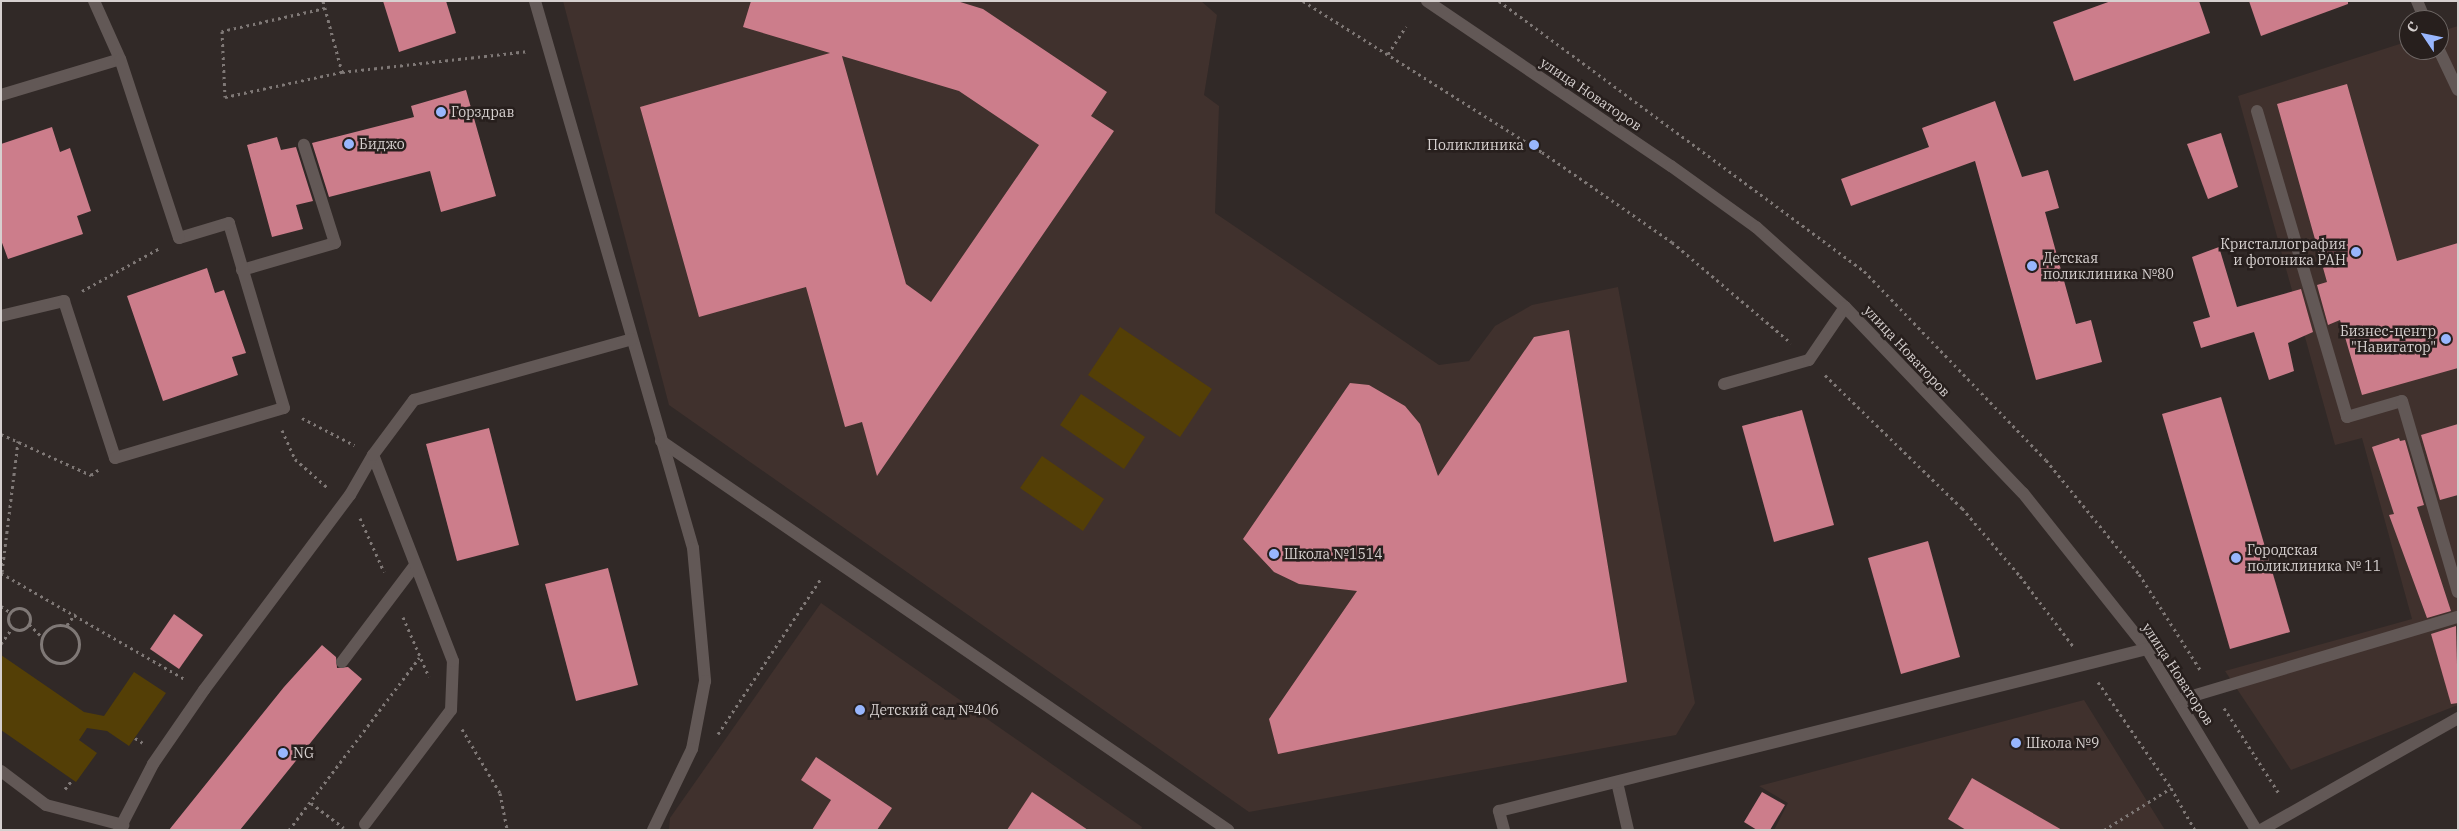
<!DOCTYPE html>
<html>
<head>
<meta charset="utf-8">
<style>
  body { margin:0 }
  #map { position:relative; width:2459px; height:831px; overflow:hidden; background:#312927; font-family:"IBM Plex Serif",serif }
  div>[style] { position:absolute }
  .built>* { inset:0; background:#40312d }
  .green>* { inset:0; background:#543f06 }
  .building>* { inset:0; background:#cc7d8b }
  .path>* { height:3px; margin-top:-1.5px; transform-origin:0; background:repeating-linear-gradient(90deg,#7f7876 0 2.5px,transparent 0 6.5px) }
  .path>.ring { margin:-1.5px; padding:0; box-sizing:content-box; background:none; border:3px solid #7f7876; border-radius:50% }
  .minor>* { height:12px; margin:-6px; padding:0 6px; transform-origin:6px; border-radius:6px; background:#625856 }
  .dots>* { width:14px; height:14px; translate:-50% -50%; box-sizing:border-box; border:2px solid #271f1d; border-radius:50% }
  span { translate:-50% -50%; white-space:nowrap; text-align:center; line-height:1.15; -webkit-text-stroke:5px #271f1d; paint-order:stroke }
  .street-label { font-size:14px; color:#d6d0cf }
  .poi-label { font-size:14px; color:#d6d0cf }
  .left { translate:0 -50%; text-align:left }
  .right { translate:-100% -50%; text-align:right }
  .frame { position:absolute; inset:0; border:2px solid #d6d0cf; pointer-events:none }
  .north { position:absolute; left:2399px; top:10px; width:50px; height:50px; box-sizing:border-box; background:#271f1d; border:1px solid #6d6664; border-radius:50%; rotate:304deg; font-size:14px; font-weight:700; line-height:20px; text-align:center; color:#d6d0cf }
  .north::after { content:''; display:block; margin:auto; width:18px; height:22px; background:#98b6fd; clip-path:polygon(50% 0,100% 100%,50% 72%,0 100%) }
</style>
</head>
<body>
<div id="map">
  <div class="built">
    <div style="clip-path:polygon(563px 1px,1201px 1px,1217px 15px,1204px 95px,1219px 106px,1215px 213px,1439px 365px,1469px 361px,1495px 326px,1532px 305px,1618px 287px,1695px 703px,1676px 735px,1249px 812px,669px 405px)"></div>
    <div style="clip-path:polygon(2458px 26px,2458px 705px,2291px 770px,2225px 671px,2412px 619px,2362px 438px,2335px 445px,2238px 96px,2409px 41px,2409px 50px,2439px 50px,2439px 32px)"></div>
    <div style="clip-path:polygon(821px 603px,1142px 827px,1141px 830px,669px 830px,670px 818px)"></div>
    <div style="clip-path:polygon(2084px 700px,2165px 830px,1774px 830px,1788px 803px,1759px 786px)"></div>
  </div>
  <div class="green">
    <div style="clip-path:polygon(1120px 327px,1212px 389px,1180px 437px,1088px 375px)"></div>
    <div style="clip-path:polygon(1081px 394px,1145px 437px,1124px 469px,1060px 425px)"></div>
    <div style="clip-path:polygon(1042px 456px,1104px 499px,1083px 531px,1020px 488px)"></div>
    <div style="clip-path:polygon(1px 655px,84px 712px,104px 716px,134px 672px,166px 693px,129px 746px,107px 731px,87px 728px,79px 740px,97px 753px,76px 782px,1px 730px)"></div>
  </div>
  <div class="building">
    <div style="clip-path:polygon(383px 1px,446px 1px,456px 33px,399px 52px)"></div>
    <div style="clip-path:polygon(evenodd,751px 1px,957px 1px,983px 9px,1107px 92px,1091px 116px,1114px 131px,877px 476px,862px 422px,845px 427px,806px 287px,699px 317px,640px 107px,830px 53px,743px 27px,751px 1px,842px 56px,959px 91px,1039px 145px,931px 302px,906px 284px,842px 56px)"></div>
    <div style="clip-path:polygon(2111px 1px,2199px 1px,2210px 33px,2074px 81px,2053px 22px)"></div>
    <div style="clip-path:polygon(2249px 1px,2348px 1px,2348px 4px,2261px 36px)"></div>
    <div style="clip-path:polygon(2347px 84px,2397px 261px,2458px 243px,2458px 368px,2362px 395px,2340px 320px,2328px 325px,2317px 285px,2327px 282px,2277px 104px)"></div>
    <div style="clip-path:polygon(466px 90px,496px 196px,441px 212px,430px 171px,329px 197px,312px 143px,414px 117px,411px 106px)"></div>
    <div style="clip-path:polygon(1995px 101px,2022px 177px,2048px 170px,2059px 208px,2045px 212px,2076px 324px,2091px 320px,2102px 362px,2036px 380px,1975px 161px,1851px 206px,1841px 179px,1929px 147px,1922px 128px)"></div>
    <div style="clip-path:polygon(52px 127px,60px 152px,70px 148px,91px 211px,77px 216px,83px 234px,8px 259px,1px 240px,1px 144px)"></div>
    <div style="clip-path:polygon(2221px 133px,2238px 187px,2208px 199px,2187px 144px)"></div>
    <div style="clip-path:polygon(277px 137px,281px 150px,296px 147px,313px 201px,296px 205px,303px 229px,272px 237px,247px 145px)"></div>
    <div style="clip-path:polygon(2219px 247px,2237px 307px,2301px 289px,2313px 332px,2288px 343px,2294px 371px,2269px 380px,2254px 332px,2201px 348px,2193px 322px,2210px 317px,2192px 257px)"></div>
    <div style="clip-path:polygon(207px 268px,215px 293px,224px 290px,246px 353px,232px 357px,238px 375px,163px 401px,127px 296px)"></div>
    <div style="clip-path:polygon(1569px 330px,1627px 682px,1278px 754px,1269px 719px,1357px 591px,1299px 584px,1274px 572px,1243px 539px,1350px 383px,1369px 385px,1405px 406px,1420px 424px,1438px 476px,1534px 337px)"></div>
    <div style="clip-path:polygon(2221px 397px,2290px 632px,2230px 649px,2162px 414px)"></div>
    <div style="clip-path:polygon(1802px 410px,1834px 525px,1774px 542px,1742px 426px)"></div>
    <div style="clip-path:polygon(2458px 424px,2458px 495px,2440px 500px,2421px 435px)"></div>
    <div style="clip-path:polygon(489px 428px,519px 545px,457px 561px,426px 444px)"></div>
    <div style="clip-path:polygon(2399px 438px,2400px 441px,2405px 440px,2424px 505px,2417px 507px,2451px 611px,2427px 618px,2389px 515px,2394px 514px,2372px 447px)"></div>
    <div style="clip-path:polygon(1928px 541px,1960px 657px,1901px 674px,1868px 558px)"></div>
    <div style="clip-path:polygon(608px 568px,638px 685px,576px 701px,545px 584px)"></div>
    <div style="clip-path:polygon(174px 614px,203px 635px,179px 669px,150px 649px)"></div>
    <div style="clip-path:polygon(2456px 626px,2458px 703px,2451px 704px,2431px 634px)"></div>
    <div style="clip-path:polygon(322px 645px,336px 657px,337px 668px,348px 667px,362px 679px,240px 830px,169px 830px,284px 687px)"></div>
    <div style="clip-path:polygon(816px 757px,892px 808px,877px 830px,812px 830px,831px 800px,801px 780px)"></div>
    <div style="clip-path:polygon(1972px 778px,2062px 830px,1966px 830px,1948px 819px)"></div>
    <div style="clip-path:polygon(1032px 792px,1088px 830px,1007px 830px)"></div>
    <div style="clip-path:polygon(1762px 792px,1785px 805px,1770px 830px,1757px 830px,1744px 822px)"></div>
  </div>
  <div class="path">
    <div style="left:323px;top:1px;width:73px;rotate:75deg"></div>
    <div style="left:342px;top:72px;width:188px;rotate:-6.4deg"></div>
    <div style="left:1303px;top:1px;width:283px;rotate:32.3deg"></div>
    <div style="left:1542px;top:152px;width:158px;rotate:34.7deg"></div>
    <div style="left:1672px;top:242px;width:156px;rotate:40.3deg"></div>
    <div style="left:1499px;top:1px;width:454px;rotate:36.5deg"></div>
    <div style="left:1864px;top:271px;width:262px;rotate:46.1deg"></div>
    <div style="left:2046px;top:460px;width:147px;rotate:50.8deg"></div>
    <div style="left:2139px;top:574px;width:115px;rotate:57.4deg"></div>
    <div style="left:325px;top:8px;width:106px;rotate:167.4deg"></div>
    <div style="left:222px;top:31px;width:66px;rotate:87.4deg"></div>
    <div style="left:225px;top:97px;width:120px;rotate:-12.1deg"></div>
    <div style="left:1388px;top:54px;width:33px;rotate:-57deg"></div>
    <div style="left:82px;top:291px;width:89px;rotate:-28.9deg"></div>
    <div style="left:1825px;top:375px;width:191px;rotate:44.2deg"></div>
    <div style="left:1962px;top:508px;width:89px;rotate:49.5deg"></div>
    <div style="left:2020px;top:576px;width:88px;rotate:52.9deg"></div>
    <div style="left:302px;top:418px;width:59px;rotate:27.4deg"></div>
    <div style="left:282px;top:430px;width:32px;rotate:66deg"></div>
    <div style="left:295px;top:459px;width:44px;rotate:41.3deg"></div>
    <div style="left:1px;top:434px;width:99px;rotate:24.5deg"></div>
    <div style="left:91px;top:475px;width:9px;rotate:-36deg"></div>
    <div style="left:360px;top:518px;width:59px;rotate:66deg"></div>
    <div style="left:2px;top:572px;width:132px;rotate:-83deg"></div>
    <div style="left:1px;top:573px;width:214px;rotate:30deg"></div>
    <div style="left:1px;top:606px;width:11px;rotate:34deg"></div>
    <div class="ring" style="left:8px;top:608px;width:19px;height:19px"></div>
    <div style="left:403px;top:617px;width:65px;rotate:66.6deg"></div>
    <div style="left:29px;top:624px;width:17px;rotate:45deg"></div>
    <div class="ring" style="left:41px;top:625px;width:35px;height:35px"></div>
    <div style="left:67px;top:625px;width:14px;rotate:-54deg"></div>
    <div style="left:1px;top:644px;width:19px;rotate:-55deg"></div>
    <div style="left:2098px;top:682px;width:129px;rotate:55.4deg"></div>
    <div style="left:2171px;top:788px;width:48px;rotate:60.3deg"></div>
    <div style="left:2224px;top:708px;width:103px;rotate:57.2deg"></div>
    <div style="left:462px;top:729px;width:74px;rotate:59.3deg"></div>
    <div style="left:500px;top:793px;width:38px;rotate:79deg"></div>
    <div style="left:718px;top:734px;width:188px;rotate:-56.5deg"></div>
    <div style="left:135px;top:738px;width:9px;rotate:32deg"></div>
    <div style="left:65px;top:789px;width:11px;rotate:-52deg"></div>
    <div style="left:311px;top:803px;width:41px;rotate:37.1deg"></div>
    <div style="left:289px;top:830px;width:216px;rotate:-52.9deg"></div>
    <div style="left:2104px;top:830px;width:79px;rotate:-32.1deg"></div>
  </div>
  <div class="minor">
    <div style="left:535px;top:1px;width:569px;rotate:73.89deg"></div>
    <div style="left:693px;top:548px;width:134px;rotate:84.8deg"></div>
    <div style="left:705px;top:681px;width:69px;rotate:100.8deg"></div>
    <div style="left:692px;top:749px;width:90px;rotate:115.7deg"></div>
    <div style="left:1427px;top:1px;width:295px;rotate:34.1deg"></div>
    <div style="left:1671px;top:166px;width:105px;rotate:35.7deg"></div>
    <div style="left:1756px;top:227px;width:120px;rotate:42deg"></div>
    <div style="left:1845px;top:307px;width:257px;rotate:46.3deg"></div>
    <div style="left:2023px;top:493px;width:199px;rotate:51.5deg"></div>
    <div style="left:2147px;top:649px;width:211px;rotate:58.9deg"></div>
    <div style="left:2417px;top:1px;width:21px;rotate:67deg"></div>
    <div style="left:2439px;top:50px;width:44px;rotate:64.6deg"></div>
    <div style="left:1px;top:95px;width:124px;rotate:-16.8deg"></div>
    <div style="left:120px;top:59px;width:64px;rotate:-114.1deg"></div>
    <div style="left:2257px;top:111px;width:319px;rotate:73.6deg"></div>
    <div style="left:2347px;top:417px;width:57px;rotate:-16.2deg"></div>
    <div style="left:2402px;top:401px;width:199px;rotate:73.7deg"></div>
    <div style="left:242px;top:270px;width:97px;rotate:-16.2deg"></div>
    <div style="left:335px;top:243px;width:103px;rotate:-107.6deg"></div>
    <div style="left:1px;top:316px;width:65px;rotate:-13.4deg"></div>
    <div style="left:64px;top:301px;width:165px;rotate:72deg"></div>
    <div style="left:115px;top:458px;width:176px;rotate:-16.5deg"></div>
    <div style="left:284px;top:408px;width:193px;rotate:-106.6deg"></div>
    <div style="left:229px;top:223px;width:52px;rotate:163.3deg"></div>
    <div style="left:179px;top:238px;width:188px;rotate:-108.2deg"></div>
    <div style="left:1724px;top:384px;width:88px;rotate:-15.8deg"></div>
    <div style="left:1809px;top:360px;width:64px;rotate:-55.8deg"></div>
    <div style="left:661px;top:441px;width:688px;rotate:34.45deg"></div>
    <div style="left:342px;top:662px;width:121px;rotate:-53deg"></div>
    <div style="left:2179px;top:700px;width:291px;rotate:-16.6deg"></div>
    <div style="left:1px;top:771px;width:56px;rotate:37.1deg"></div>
    <div style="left:46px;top:805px;width:80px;rotate:14.6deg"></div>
    <div style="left:1617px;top:782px;width:49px;rotate:77.1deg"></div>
    <div style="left:365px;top:824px;width:143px;rotate:-53deg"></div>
    <div style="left:451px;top:710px;width:49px;rotate:-87.7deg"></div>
    <div style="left:453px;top:661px;width:221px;rotate:-111.2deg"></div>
    <div style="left:119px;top:830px;width:74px;rotate:-62.7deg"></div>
    <div style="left:153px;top:764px;width:90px;rotate:-55.4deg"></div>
    <div style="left:204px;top:690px;width:244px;rotate:-53.2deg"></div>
    <div style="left:350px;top:495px;width:46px;rotate:-60.1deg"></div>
    <div style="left:373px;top:455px;width:69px;rotate:-53.3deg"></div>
    <div style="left:414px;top:400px;width:226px;rotate:-15.6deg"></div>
    <div style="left:1504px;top:830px;width:20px;rotate:-105deg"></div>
    <div style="left:1499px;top:811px;width:668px;rotate:-14.04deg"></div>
    <div style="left:2261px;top:830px;width:227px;rotate:-29.6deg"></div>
  </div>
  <div class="dots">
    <div style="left:441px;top:112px;background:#98b6fd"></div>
    <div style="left:349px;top:144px;background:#98b6fd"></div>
    <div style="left:1534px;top:145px;background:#98b6fd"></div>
    <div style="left:2356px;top:252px;background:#98b6fd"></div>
    <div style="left:2032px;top:266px;background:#98b6fd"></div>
    <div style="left:2446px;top:339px;background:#98b6fd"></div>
    <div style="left:1274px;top:554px;background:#98b6fd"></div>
    <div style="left:2236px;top:558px;background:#98b6fd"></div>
    <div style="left:860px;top:710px;background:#98b6fd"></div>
    <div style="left:2016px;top:743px;background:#98b6fd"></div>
    <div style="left:283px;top:753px;background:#98b6fd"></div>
  </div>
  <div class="street-label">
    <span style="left:1591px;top:94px;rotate:34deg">улица Новаторов</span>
    <span style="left:1907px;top:351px;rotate:47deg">улица Новаторов</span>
    <span style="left:2178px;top:674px;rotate:57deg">улица Новаторов</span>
  </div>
  <div class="poi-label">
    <span class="left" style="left:451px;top:112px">Горздрав</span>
    <span class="left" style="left:359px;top:144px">Биджо</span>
    <span class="right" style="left:1524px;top:145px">Поликлиника</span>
    <span class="right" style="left:2346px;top:252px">Кристаллография<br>и фотоника РАН</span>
    <span class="left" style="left:2043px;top:266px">Детская<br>поликлиника №80</span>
    <span class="right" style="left:2436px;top:339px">Бизнеc-центр<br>"Навигатор"</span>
    <span class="left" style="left:2247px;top:558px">Городская<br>поликлиника № 11</span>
    <span class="left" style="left:1284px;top:554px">Школа №1514</span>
    <span class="left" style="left:870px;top:710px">Детский сад №406</span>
    <span class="left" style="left:2026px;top:743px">Школа №9</span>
    <span class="left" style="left:293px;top:753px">NG</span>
  </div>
  <div class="frame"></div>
  <div class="north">С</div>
</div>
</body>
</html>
